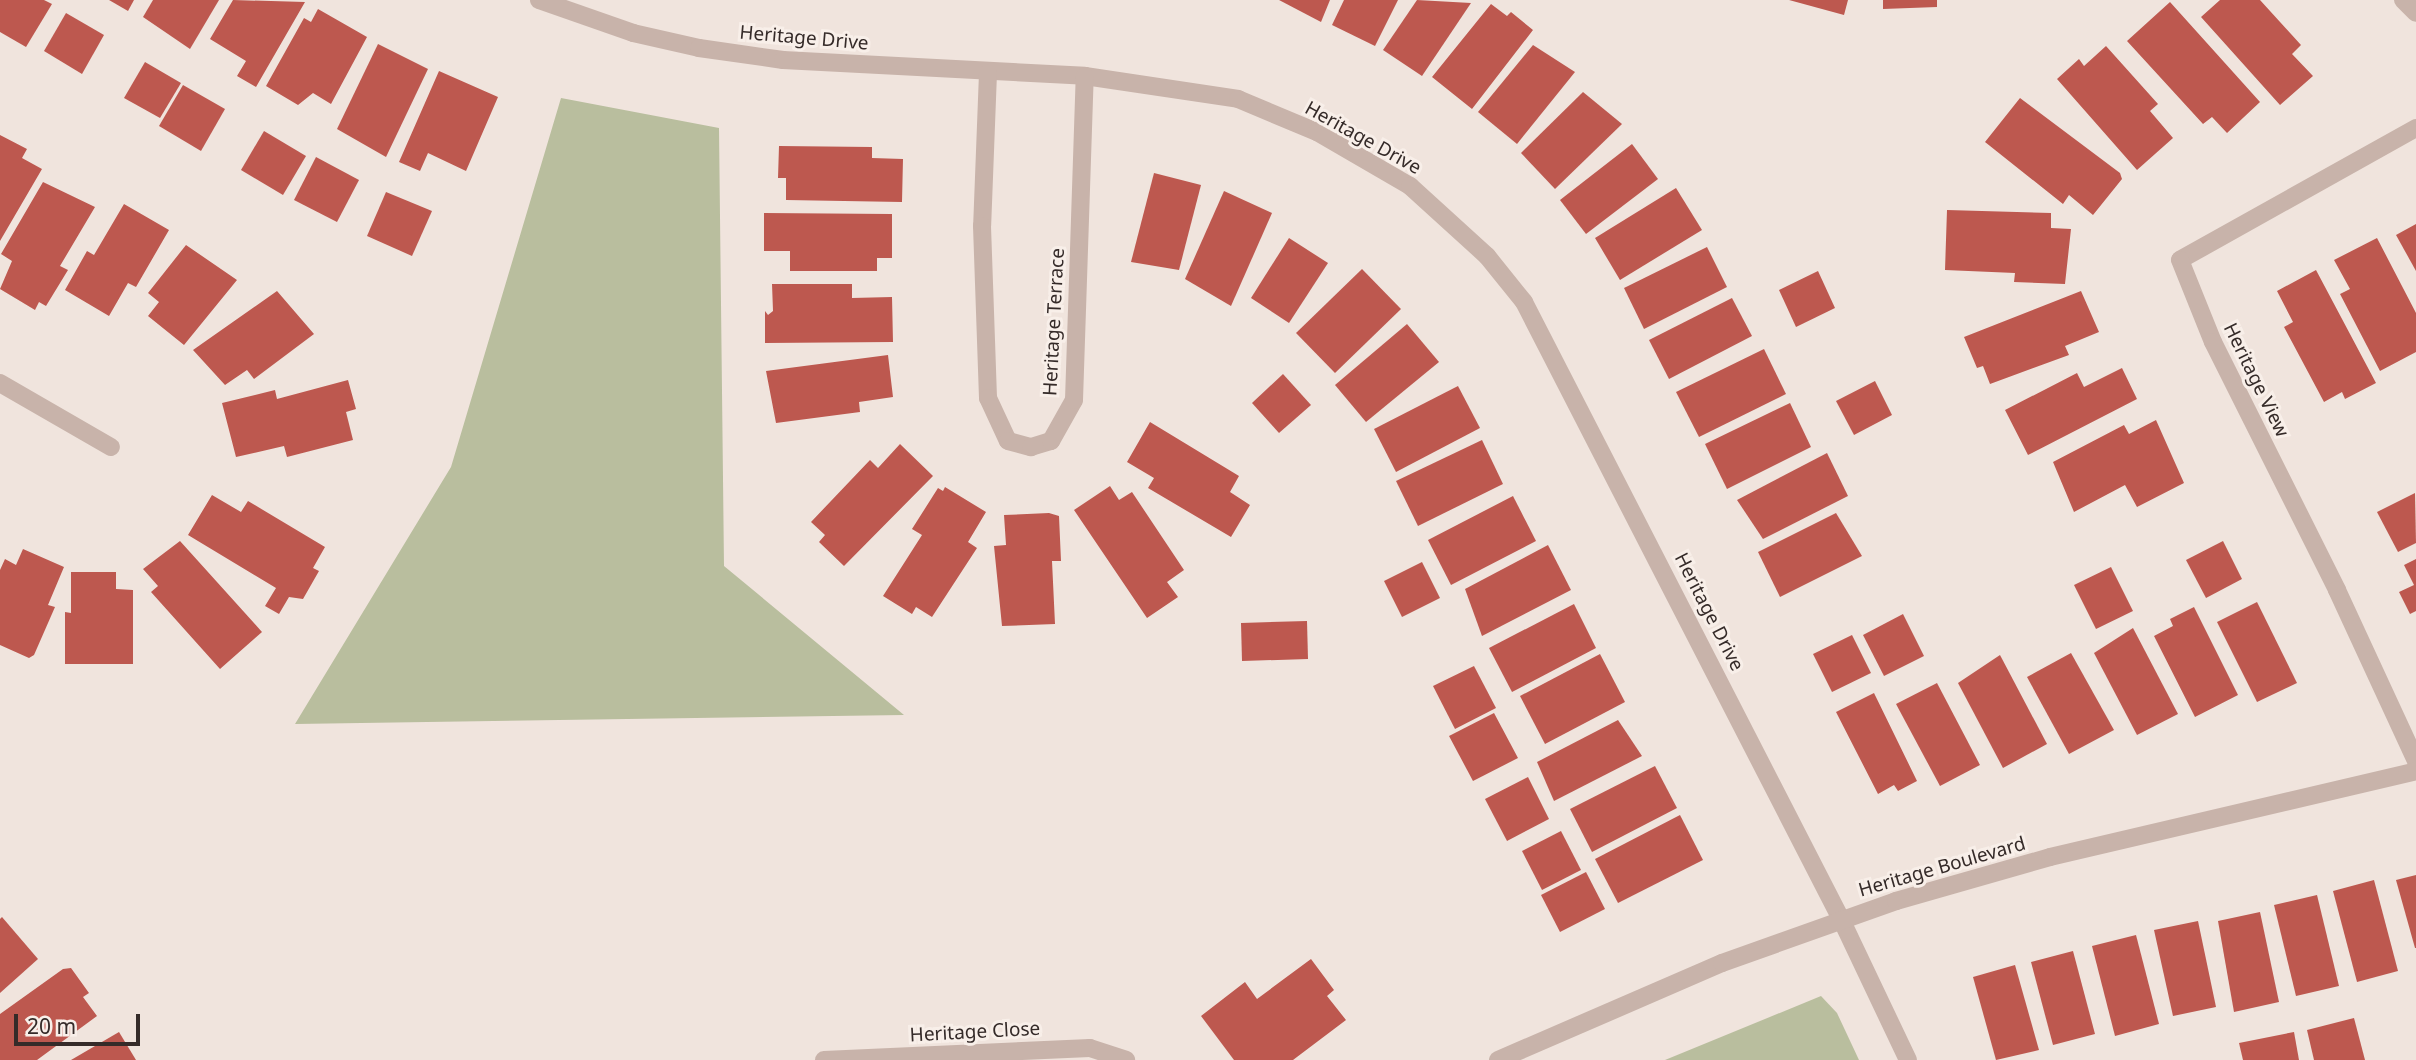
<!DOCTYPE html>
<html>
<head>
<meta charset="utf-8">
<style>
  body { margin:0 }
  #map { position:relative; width:2416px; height:1060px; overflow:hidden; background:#f0e4dd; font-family:"Noto Sans",sans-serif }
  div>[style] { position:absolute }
  .green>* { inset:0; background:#b9be9e }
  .building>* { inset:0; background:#bd584f }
  .minor>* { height:18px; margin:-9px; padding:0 9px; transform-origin:9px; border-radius:9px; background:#c8b3aa }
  span { translate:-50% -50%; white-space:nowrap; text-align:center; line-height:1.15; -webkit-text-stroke:6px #f8efe9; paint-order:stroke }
  .street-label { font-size:19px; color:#352b29 }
  .scale { position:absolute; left:14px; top:1014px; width:126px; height:32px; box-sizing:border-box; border:4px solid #352b29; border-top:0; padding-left:9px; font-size:21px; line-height:24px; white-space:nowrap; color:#352b29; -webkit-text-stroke:5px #f8efe9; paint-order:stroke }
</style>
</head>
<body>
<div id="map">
  <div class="green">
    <div style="clip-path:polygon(561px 98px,719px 128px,724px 566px,904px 715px,295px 724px,451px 467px)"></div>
    <div style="clip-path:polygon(1821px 996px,1837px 1013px,1859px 1060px,1665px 1060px)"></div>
  </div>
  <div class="building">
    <div style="clip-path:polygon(0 0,44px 0,52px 4px,26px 47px,0 32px)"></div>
    <div style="clip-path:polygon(109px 0,134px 0,128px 11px)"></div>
    <div style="clip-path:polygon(153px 0,219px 0,190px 49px,143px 17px)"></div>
    <div style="clip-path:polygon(233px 0,305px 2px,256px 87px,237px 76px,246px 61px,210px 39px)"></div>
    <div style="clip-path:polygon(1279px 0,1330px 0,1321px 22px)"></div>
    <div style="clip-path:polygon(1344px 0,1398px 0,1375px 46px,1332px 25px)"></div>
    <div style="clip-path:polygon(1417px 0,1471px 3px,1422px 76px,1383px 50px)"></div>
    <div style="clip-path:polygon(1789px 0,1848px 0,1844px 15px)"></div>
    <div style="clip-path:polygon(1883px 0,1937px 0,1937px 7px,1883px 9px)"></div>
    <div style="clip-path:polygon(2220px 0,2260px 0,2301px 45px,2292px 54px,2313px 76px,2280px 105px,2201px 17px)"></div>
    <div style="clip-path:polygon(2170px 2px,2260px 102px,2227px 133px,2212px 117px,2203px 124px,2127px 41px)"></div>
    <div style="clip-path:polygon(1491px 4px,1507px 16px,1511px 12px,1533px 30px,1472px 109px,1432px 77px)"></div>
    <div style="clip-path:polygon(318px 9px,367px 37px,331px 104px,313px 93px,298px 105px,266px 86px,304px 18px,311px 22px)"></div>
    <div style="clip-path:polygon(66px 13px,104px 35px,82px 74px,44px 51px)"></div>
    <div style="clip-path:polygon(378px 44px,428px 69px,386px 157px,337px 129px)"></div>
    <div style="clip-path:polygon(1533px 45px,1575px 72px,1517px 144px,1478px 112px)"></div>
    <div style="clip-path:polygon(2106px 46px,2158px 104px,2150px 111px,2173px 138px,2137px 170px,2057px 79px,2079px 59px,2084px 66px)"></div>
    <div style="clip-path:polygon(145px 62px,181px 83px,160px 118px,124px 98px)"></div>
    <div style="clip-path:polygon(439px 71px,498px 97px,466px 171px,428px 153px,420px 171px,399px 162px)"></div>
    <div style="clip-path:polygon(183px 85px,225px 109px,201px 151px,159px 126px)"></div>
    <div style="clip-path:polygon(1583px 92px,1622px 124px,1555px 189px,1521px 153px)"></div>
    <div style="clip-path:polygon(2020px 98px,2120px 173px,2122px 179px,2093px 215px,2069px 195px,2063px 204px,1985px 142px)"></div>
    <div style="clip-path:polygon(264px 131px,306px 156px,283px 195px,241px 170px)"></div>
    <div style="clip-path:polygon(0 135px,27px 149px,22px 158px,42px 169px,0 241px)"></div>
    <div style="clip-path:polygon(1632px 144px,1658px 179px,1586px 234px,1560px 200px)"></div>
    <div style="clip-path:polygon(779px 146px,872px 147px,872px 158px,903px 159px,902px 202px,786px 200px,786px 178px,778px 178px)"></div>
    <div style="clip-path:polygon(316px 157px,359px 180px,337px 222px,294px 200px)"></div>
    <div style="clip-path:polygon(1154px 173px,1201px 185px,1179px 270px,1131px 262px)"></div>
    <div style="clip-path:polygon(43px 182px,95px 207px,60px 266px,68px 270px,46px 306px,39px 302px,35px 310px,0 289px,12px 261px,1px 254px)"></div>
    <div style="clip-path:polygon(1676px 188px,1702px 230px,1620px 280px,1595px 238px)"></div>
    <div style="clip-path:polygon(1224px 191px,1272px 213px,1231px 306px,1185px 279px)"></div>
    <div style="clip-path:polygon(386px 192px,432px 211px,412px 256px,367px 236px)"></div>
    <div style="clip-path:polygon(124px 204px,169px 230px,136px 287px,128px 283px,109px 316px,65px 290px,87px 251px,94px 255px)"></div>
    <div style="clip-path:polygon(1947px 210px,2051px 213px,2051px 228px,2071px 229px,2065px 284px,2014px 282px,2015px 273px,1945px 270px)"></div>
    <div style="clip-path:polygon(764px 213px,892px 214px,892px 258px,877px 258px,877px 271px,790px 271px,790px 251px,764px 251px)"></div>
    <div style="clip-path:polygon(2416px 224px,2416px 271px,2396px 235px)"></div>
    <div style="clip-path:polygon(1289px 238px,1328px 263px,1289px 323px,1251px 298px)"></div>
    <div style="clip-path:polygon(2377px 238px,2416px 313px,2416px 352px,2380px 371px,2340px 294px,2350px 289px,2334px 260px)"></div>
    <div style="clip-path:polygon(186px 245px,237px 280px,184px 345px,148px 316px,159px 302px,148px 293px)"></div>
    <div style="clip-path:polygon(1707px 247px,1727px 287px,1644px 329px,1624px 288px)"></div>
    <div style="clip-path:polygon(1362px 269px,1401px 309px,1335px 373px,1296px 333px)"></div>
    <div style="clip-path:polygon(2316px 270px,2376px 383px,2345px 399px,2342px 392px,2324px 402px,2284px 327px,2293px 322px,2277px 291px)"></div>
    <div style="clip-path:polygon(1818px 271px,1835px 308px,1796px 327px,1779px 290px)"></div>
    <div style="clip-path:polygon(772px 284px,852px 284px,852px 298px,892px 297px,893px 342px,765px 343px,765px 311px,768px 315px,773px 311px)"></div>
    <div style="clip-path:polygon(277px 291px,314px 334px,254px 379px,247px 370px,225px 385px,193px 350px)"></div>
    <div style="clip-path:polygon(2081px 291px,2099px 332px,2065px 346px,2069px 355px,1990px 384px,1983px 366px,1977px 368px,1964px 337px)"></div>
    <div style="clip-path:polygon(1732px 298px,1752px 336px,1669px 379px,1649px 340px)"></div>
    <div style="clip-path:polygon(1407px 324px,1439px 362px,1366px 422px,1335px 385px)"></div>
    <div style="clip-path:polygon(1764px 349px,1786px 394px,1699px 437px,1676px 392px)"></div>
    <div style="clip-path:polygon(888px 355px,893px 397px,859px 402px,860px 412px,776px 423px,766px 371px)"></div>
    <div style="clip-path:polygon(2122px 368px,2137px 399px,2028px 455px,2005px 410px,2077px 373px,2084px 387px)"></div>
    <div style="clip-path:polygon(1283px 374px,1311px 405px,1279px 433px,1252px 403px)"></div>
    <div style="clip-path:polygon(348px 380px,356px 409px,346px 412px,353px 440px,287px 457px,284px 446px,236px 457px,222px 403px,275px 390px,277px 399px)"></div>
    <div style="clip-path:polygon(1875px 381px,1892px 415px,1854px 435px,1836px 401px)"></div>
    <div style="clip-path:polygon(1458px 386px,1480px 428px,1396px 472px,1374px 429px)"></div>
    <div style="clip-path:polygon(1790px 403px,1811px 447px,1727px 489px,1705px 444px)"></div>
    <div style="clip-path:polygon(2156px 420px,2184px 483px,2137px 507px,2125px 485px,2074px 512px,2053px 462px,2124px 425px,2129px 434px)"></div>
    <div style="clip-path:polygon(1150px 422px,1239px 476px,1230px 492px,1250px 505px,1231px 537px,1148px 488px,1154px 478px,1127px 462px)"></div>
    <div style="clip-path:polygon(1482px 440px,1503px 484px,1418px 526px,1396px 481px)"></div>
    <div style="clip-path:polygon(900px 444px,933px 476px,844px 566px,819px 542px,825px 535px,811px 522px,870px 460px,878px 468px)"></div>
    <div style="clip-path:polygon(1827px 453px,1848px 496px,1763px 539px,1737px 500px)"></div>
    <div style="clip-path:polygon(1110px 486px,1119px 500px,1132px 492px,1184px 570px,1167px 582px,1178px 597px,1147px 618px,1074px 510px)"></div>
    <div style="clip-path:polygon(945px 487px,986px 512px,968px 542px,977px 548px,932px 617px,916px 607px,912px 614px,883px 596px,922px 535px,912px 529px,938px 488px,943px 491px)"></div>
    <div style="clip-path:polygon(2415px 493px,2416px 543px,2398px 552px,2377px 512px)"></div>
    <div style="clip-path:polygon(212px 495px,241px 512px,248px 501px,325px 547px,313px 568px,319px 571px,303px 599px,289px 597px,279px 614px,265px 606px,276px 588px,188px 535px)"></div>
    <div style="clip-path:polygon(1513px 496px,1536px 541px,1451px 585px,1428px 540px)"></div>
    <div style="clip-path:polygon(1049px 513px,1059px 516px,1061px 561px,1052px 561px,1055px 624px,1002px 626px,994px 546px,1006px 545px,1004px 515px)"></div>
    <div style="clip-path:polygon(1836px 513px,1862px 556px,1780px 597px,1758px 552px)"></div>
    <div style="clip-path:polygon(180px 541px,262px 632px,220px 669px,151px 592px,158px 586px,143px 569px)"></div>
    <div style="clip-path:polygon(2223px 541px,2242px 579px,2206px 598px,2186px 560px)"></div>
    <div style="clip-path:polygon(1548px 545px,1571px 590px,1482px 636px,1465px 589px)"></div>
    <div style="clip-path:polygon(23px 549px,64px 567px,48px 605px,55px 607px,34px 655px,29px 658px,0 645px,0 570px,5px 559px,16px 565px)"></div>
    <div style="clip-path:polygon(2416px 559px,2416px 611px,2410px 614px,2399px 592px,2414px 585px,2404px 565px)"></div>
    <div style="clip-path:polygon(1422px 562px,1440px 598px,1402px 617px,1384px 581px)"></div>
    <div style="clip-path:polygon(2111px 567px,2133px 611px,2096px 629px,2074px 585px)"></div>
    <div style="clip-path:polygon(71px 572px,116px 572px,116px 589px,133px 590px,133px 664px,65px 664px,65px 612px,71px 613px)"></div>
    <div style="clip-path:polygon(2257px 602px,2297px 683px,2257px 702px,2217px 622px)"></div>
    <div style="clip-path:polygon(1574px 604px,1596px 648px,1512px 692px,1489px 648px)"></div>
    <div style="clip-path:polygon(2194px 607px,2238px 695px,2195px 717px,2154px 636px,2173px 626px,2170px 619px)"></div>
    <div style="clip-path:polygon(1903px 614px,1924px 656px,1884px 676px,1863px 635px)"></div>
    <div style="clip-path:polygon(1307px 621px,1308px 659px,1242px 661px,1241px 623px)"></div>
    <div style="clip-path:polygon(2133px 628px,2178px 714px,2137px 735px,2094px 653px)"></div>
    <div style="clip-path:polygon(1852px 635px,1871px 673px,1832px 692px,1813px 654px)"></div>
    <div style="clip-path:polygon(2071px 653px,2114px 730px,2069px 754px,2027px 677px)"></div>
    <div style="clip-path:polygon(1600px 654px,1625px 702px,1545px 744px,1520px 696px)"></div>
    <div style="clip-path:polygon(2000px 655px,2047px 744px,2003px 768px,1958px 683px)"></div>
    <div style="clip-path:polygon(1474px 666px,1496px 708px,1455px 729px,1433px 686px)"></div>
    <div style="clip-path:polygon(1937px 683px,1980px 765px,1940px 786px,1896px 704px)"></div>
    <div style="clip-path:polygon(1874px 693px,1917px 781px,1898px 791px,1894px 785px,1878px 794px,1836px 712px)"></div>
    <div style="clip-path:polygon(1494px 713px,1518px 758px,1473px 781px,1449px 736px)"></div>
    <div style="clip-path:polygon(1618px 720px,1642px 756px,1554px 801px,1537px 762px)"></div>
    <div style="clip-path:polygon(1655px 766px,1677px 808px,1592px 852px,1570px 809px)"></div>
    <div style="clip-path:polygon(1528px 777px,1549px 819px,1507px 841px,1485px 799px)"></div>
    <div style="clip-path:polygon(1680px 815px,1703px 860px,1618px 903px,1595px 859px)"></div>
    <div style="clip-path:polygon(1561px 831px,1581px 870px,1542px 890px,1522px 851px)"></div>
    <div style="clip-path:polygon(1586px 872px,1605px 909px,1560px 932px,1541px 895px)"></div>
    <div style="clip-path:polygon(2416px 875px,2416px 948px,2415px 948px,2396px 880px)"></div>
    <div style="clip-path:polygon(2374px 880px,2398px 971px,2357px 982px,2333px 891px)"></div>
    <div style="clip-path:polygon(2317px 895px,2339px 986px,2296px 996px,2274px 905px)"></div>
    <div style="clip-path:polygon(2260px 912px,2279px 1002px,2234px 1012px,2218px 921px)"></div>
    <div style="clip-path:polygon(2px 917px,38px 959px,0 993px,0 919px)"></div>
    <div style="clip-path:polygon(2198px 921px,2216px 1007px,2173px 1016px,2154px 930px)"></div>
    <div style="clip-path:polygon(2136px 935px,2159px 1024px,2115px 1036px,2092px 946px)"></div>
    <div style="clip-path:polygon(2073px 951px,2095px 1034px,2053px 1045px,2031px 962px)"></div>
    <div style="clip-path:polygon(1311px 959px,1334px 990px,1327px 996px,1346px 1020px,1293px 1060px,1234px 1060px,1201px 1016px,1245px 982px,1257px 999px)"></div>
    <div style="clip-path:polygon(2015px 965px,2039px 1050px,1996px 1060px,1973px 977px)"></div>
    <div style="clip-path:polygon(71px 968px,89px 993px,83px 997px,97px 1016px,37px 1060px,0 1060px,0 1014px,63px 969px)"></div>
    <div style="clip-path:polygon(2354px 1018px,2365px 1060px,2314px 1060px,2307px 1030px)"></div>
    <div style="clip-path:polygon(119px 1032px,136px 1060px,71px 1060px)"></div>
    <div style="clip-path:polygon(2294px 1032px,2299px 1060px,2243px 1060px,2239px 1043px)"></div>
  </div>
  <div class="minor">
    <div style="left:539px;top:0;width:100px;rotate:19.3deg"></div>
    <div style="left:633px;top:33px;width:68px;rotate:12.8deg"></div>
    <div style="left:699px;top:48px;width:85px;rotate:8.1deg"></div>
    <div style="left:783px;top:60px;width:302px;rotate:3deg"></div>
    <div style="left:1085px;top:76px;width:155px;rotate:8.5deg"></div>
    <div style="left:1238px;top:99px;width:86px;rotate:22.7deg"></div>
    <div style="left:1317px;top:132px;width:108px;rotate:30.1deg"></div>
    <div style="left:1410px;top:186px;width:104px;rotate:42.3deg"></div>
    <div style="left:1487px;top:256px;width:59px;rotate:51.2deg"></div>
    <div style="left:1524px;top:302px;width:694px;rotate:62.81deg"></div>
    <div style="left:1841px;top:919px;width:156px;rotate:64.6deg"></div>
    <div style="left:2403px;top:0;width:18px;rotate:45deg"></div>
    <div style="left:988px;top:73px;width:153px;rotate:92.2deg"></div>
    <div style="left:982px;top:226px;width:172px;rotate:88deg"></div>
    <div style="left:988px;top:398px;width:47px;rotate:65.1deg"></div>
    <div style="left:1008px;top:441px;width:24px;rotate:15deg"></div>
    <div style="left:1031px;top:447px;width:21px;rotate:-17deg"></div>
    <div style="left:1051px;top:441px;width:47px;rotate:-60.7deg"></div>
    <div style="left:1074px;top:400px;width:324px;rotate:-88.1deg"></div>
    <div style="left:2416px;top:128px;width:270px;rotate:150.8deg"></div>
    <div style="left:2180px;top:260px;width:88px;rotate:68.1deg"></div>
    <div style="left:2213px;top:342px;width:277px;rotate:63.4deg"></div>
    <div style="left:2337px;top:590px;width:188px;rotate:65.2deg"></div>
    <div style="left:0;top:383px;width:128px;rotate:30deg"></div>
    <div style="left:824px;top:1060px;width:266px;rotate:-2.6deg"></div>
    <div style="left:1090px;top:1048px;width:38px;rotate:18deg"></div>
    <div style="left:1498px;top:1060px;width:244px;rotate:-23.4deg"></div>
    <div style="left:1722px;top:963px;width:185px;rotate:-19.6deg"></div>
    <div style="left:1896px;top:901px;width:160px;rotate:-15.9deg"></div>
    <div style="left:2050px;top:857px;width:376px;rotate:-13.2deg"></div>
  </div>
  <div class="street-label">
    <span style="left:804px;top:38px;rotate:5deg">Heritage Drive</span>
    <span style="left:1363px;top:138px;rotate:29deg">Heritage Drive</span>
    <span style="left:1054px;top:322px;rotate:-87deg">Heritage Terrace</span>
    <span style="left:2256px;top:380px;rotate:64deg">Heritage View</span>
    <span style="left:1709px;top:612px;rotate:63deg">Heritage Drive</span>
    <span style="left:1942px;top:867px;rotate:-16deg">Heritage Boulevard</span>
    <span style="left:975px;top:1032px;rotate:-3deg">Heritage Close</span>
  </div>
  <div class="scale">20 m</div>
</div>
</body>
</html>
